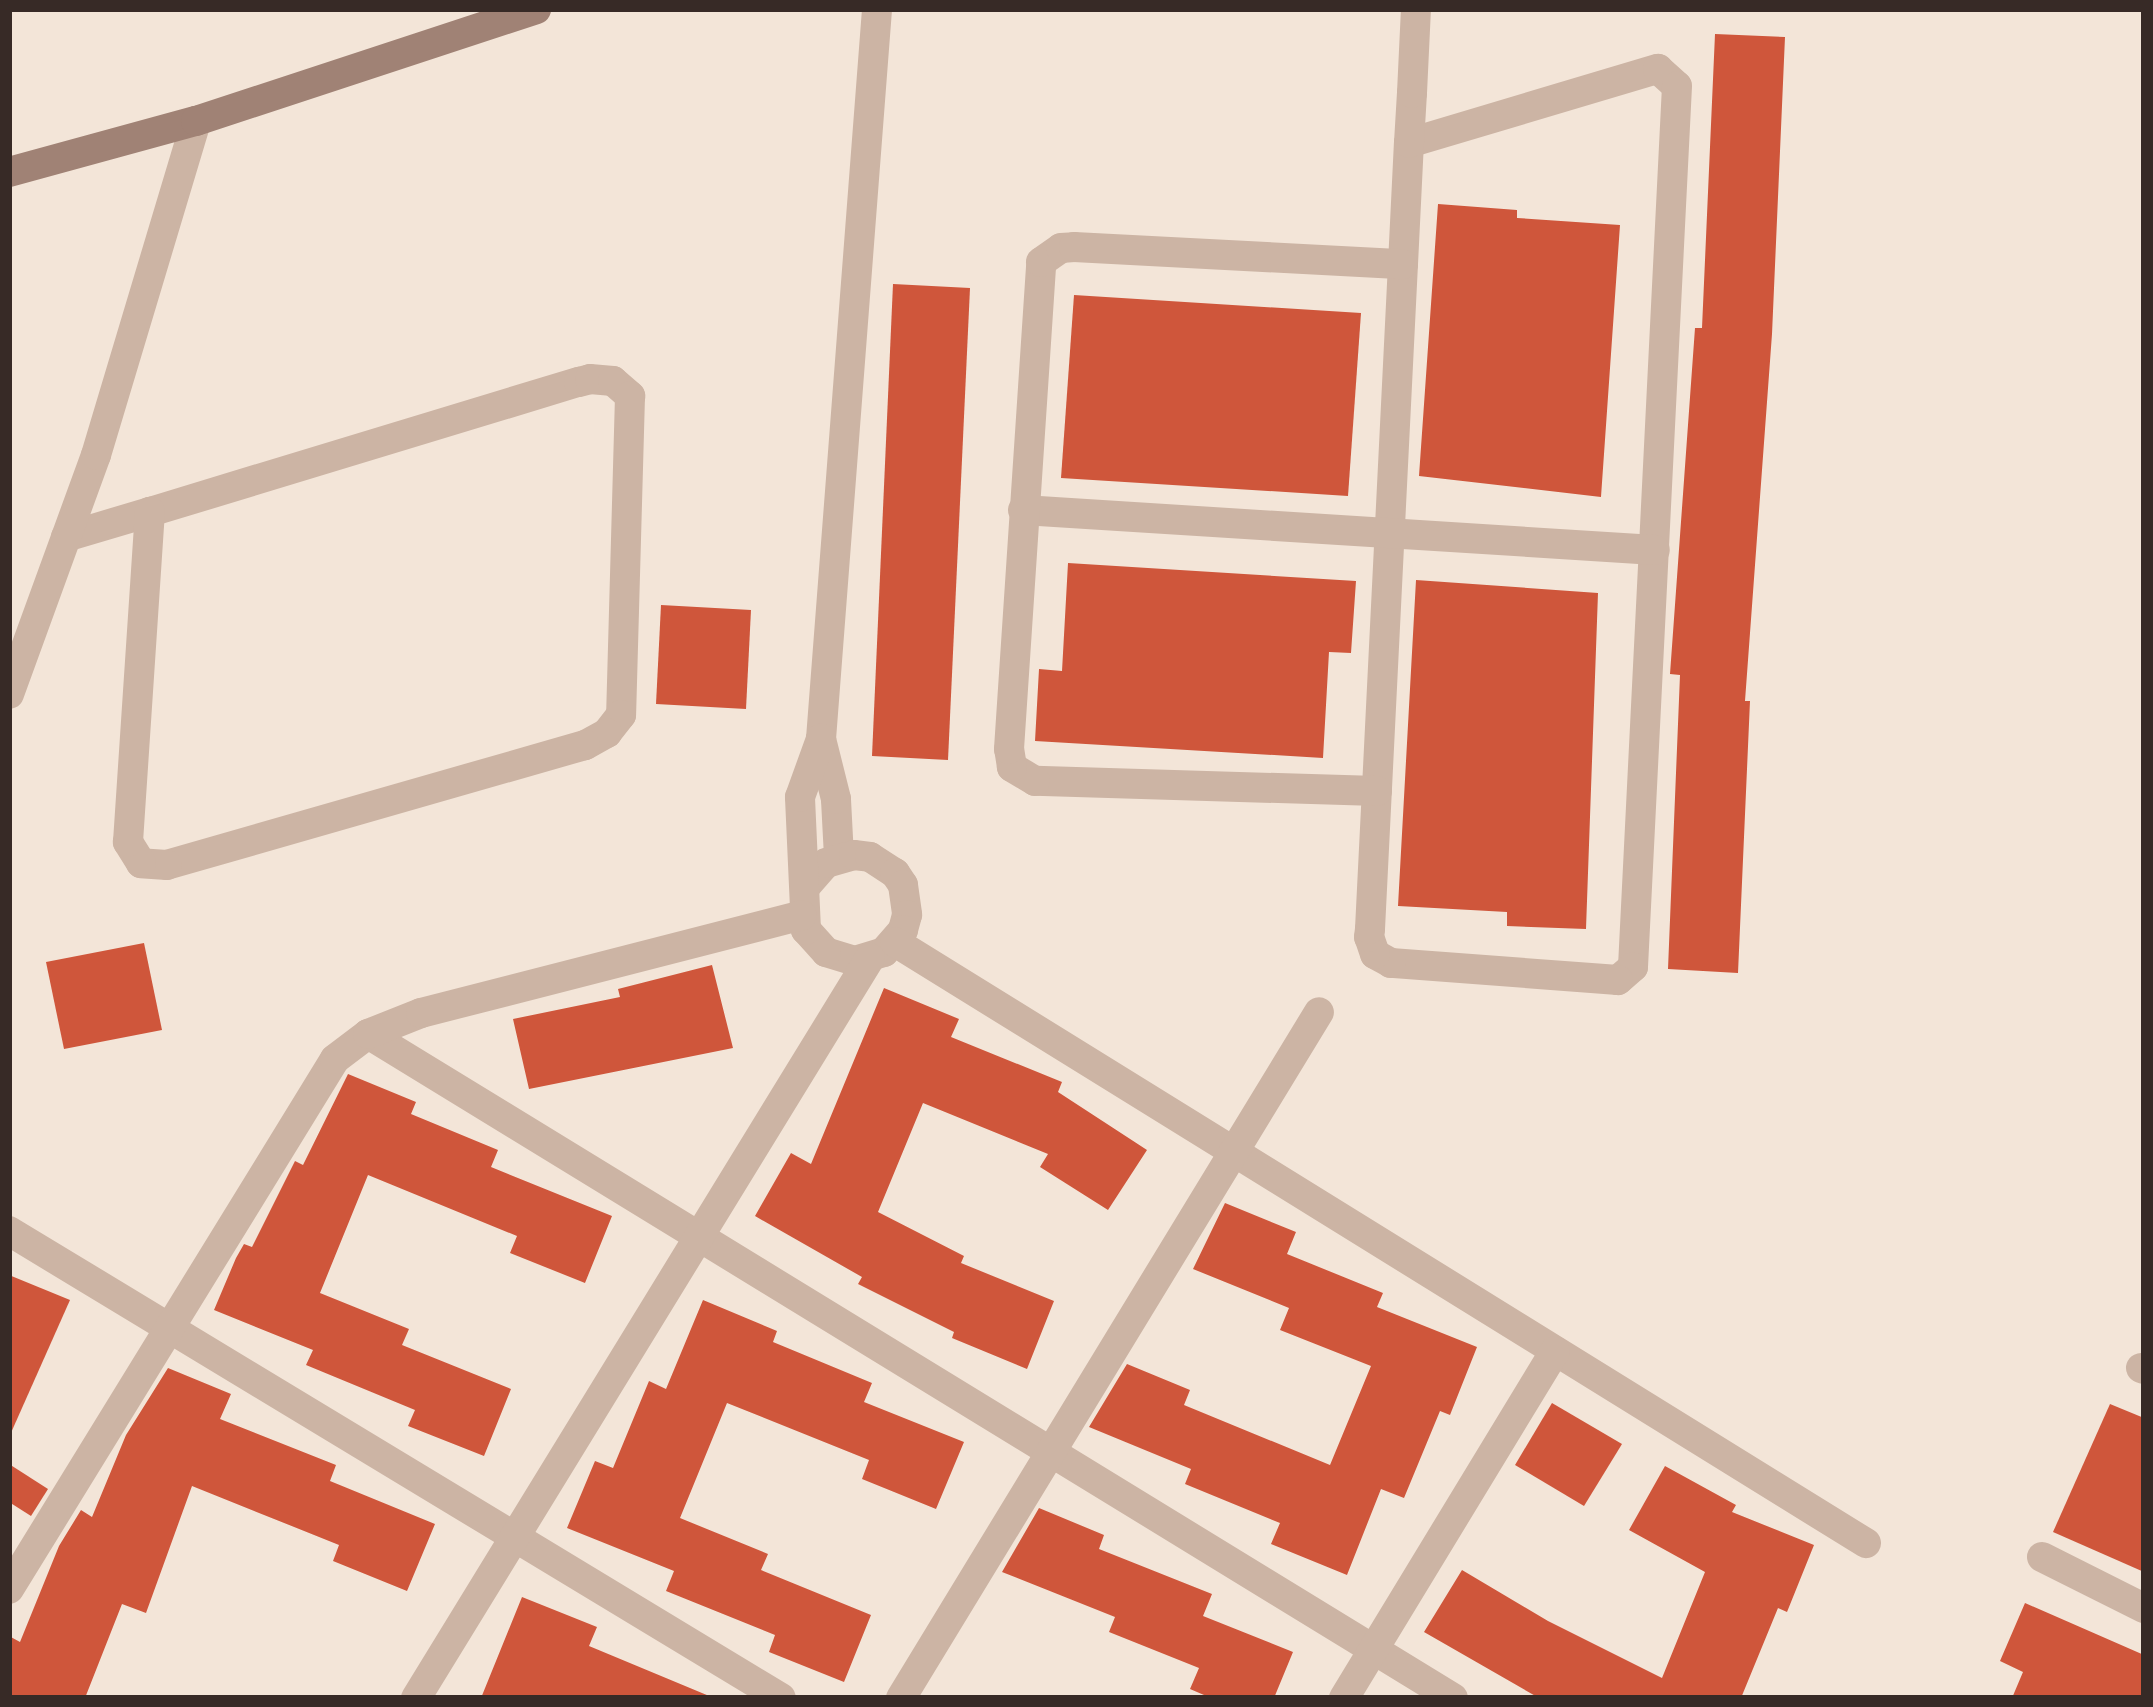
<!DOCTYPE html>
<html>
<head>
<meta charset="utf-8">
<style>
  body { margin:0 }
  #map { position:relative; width:2153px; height:1707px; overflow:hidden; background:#f3e5d8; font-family:"Public Sans",sans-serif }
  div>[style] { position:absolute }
  .building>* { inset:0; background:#cf563b }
  .street>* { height:30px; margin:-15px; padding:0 15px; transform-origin:15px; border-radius:15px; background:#ccb4a4 }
  .secondary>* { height:30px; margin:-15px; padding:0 15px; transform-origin:15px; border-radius:15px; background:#a08275 }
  span { translate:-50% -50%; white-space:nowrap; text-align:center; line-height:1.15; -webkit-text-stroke:9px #fbefe5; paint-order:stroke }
  .frame { position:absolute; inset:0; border:12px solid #372a26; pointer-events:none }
</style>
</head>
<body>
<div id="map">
  <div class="building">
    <div style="clip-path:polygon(1715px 34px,1785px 37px,1772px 334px,1745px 701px,1750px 701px,1738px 973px,1668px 969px,1680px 675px,1670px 674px,1695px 328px,1702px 328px)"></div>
    <div style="clip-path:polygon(1438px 204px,1517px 210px,1517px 218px,1620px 225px,1601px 497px,1419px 476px)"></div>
    <div style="clip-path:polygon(893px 284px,970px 288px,948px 760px,872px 756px)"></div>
    <div style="clip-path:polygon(1074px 295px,1361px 313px,1348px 496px,1061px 478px)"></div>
    <div style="clip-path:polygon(1068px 563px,1356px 581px,1351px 653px,1329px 652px,1323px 758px,1035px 741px,1039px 669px,1062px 671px)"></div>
    <div style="clip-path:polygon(1416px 580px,1598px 593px,1586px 929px,1507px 926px,1507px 912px,1398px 906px)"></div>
    <div style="clip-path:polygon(661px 605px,751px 610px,746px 709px,656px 704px)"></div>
    <div style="clip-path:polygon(144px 943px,162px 1030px,64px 1049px,46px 962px)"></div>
    <div style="clip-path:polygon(712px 965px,733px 1048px,529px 1089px,513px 1019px,620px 997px,618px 989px)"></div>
    <div style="clip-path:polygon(884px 988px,959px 1019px,951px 1037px,1062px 1082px,1058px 1092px,1147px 1150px,1108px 1210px,1040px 1167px,1048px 1154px,923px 1103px,878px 1212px,964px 1256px,961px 1263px,1054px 1301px,1027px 1369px,952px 1338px,954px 1332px,858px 1284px,862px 1277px,755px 1216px,791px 1153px,811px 1164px)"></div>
    <div style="clip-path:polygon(348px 1074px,416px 1102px,411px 1114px,498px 1150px,491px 1167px,612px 1216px,585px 1283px,510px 1253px,517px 1236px,368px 1175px,320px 1293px,409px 1329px,402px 1345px,511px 1389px,484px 1456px,408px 1426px,415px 1410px,306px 1365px,313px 1350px,214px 1310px,236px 1258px,244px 1244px,252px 1247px,295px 1161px,303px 1165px)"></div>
    <div style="clip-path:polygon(1225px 1203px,1296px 1232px,1287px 1254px,1383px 1293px,1377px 1307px,1477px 1347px,1450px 1415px,1440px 1411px,1404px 1498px,1381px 1489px,1347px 1575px,1271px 1544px,1280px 1523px,1185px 1484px,1191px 1469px,1089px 1427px,1127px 1364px,1190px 1390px,1184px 1405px,1330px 1465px,1371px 1366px,1280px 1330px,1289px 1308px,1193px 1269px)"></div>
    <div style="clip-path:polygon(9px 1275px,70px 1300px,10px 1435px,9px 1434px)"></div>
    <div style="clip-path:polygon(703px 1300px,777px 1331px,773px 1342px,872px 1383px,864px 1402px,964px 1442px,936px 1509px,862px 1479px,869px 1460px,727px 1403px,680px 1518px,768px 1554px,761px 1570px,871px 1615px,844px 1682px,769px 1652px,775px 1635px,666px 1591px,674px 1571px,567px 1528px,595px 1461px,613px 1468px,649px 1381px,666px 1389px)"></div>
    <div style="clip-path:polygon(168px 1368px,231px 1394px,220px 1419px,336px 1465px,330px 1481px,435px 1524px,407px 1591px,333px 1561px,339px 1545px,192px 1486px,146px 1613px,122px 1604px,85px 1698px,9px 1698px,9px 1636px,20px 1642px,59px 1546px,81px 1510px,92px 1517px,126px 1435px)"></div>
    <div style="clip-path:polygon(1552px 1403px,1622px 1444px,1584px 1506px,1515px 1465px)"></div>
    <div style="clip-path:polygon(2110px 1404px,2144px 1418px,2144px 1572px,2053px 1532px)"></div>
    <div style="clip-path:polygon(9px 1464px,48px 1489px,31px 1516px,9px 1502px)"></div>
    <div style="clip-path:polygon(1665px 1466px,1736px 1505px,1732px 1512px,1814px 1545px,1787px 1612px,1778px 1608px,1741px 1698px,1539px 1698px,1424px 1632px,1462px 1570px,1548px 1621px,1662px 1678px,1705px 1572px,1629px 1530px)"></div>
    <div style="clip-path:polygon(1039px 1508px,1104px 1535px,1099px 1549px,1212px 1594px,1203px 1616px,1293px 1652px,1274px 1698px,1211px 1698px,1190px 1689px,1199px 1668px,1109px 1632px,1115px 1617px,1002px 1572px)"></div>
    <div style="clip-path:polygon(522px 1597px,597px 1627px,589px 1646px,714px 1698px,481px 1698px)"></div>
    <div style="clip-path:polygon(2025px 1603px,2144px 1655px,2144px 1698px,2012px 1698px,2023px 1672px,2000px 1661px)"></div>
  </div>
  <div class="street">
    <div style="left:1409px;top:143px;width:260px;rotate:-16.6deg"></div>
    <div style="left:1658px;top:69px;width:25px;rotate:42deg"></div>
    <div style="left:1677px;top:86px;width:882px;rotate:92.86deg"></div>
    <div style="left:1633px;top:967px;width:20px;rotate:139deg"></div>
    <div style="left:1618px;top:980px;width:228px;rotate:-175.7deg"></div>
    <div style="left:1391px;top:963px;width:18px;rotate:-151deg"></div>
    <div style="left:1375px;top:954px;width:18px;rotate:-109deg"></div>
    <div style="left:1369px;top:937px;width:8px;rotate:-83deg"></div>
    <div style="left:1370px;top:929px;width:666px;rotate:-87.16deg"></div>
    <div style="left:1403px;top:264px;width:121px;rotate:-87.2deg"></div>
    <div style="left:1409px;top:143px;width:50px;rotate:-86.6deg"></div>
    <div style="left:1412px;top:93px;width:84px;rotate:-87.3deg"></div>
    <div style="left:1023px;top:510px;width:633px;rotate:3.62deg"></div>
    <div style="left:66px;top:537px;width:88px;rotate:-16.6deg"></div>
    <div style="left:150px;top:512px;width:448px;rotate:-16.9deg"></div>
    <div style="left:579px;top:382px;width:11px;rotate:-15deg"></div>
    <div style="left:590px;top:379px;width:23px;rotate:5deg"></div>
    <div style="left:613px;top:381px;width:23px;rotate:41deg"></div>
    <div style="left:630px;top:396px;width:319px;rotate:91.6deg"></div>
    <div style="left:621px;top:715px;width:23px;rotate:128deg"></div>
    <div style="left:607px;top:733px;width:25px;rotate:151deg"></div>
    <div style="left:585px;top:745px;width:435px;rotate:164deg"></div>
    <div style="left:167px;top:865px;width:26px;rotate:-176deg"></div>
    <div style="left:141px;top:863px;width:25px;rotate:-122deg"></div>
    <div style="left:128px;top:842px;width:331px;rotate:-86.2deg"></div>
    <div style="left:9px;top:694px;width:254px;rotate:-70deg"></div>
    <div style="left:96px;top:455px;width:349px;rotate:-73.3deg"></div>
    <div style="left:1377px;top:791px;width:342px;rotate:-178.3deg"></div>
    <div style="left:1035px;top:781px;width:27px;rotate:-149deg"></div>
    <div style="left:1012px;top:767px;width:18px;rotate:-99deg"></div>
    <div style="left:1009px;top:749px;width:488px;rotate:-86.2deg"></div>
    <div style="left:1041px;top:262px;width:24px;rotate:-35deg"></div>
    <div style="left:1061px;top:248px;width:13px;rotate:-4deg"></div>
    <div style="left:1074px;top:247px;width:329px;rotate:3deg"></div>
    <div style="left:839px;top:857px;width:58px;rotate:-93deg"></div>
    <div style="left:836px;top:799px;width:62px;rotate:-104deg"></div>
    <div style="left:821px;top:739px;width:732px;rotate:-85.61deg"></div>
    <div style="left:806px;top:886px;width:30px;rotate:-49deg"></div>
    <div style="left:826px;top:863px;width:29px;rotate:-16deg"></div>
    <div style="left:854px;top:855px;width:16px;rotate:7deg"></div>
    <div style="left:870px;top:857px;width:30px;rotate:33deg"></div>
    <div style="left:895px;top:873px;width:14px;rotate:56deg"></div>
    <div style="left:903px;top:885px;width:30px;rotate:82deg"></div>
    <div style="left:907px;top:915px;width:16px;rotate:105deg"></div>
    <div style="left:903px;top:930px;width:29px;rotate:131deg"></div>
    <div style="left:884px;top:952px;width:30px;rotate:163deg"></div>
    <div style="left:855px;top:961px;width:30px;rotate:-163deg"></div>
    <div style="left:826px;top:952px;width:30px;rotate:-132deg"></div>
    <div style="left:806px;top:930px;width:133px;rotate:-92.6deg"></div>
    <div style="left:800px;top:797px;width:62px;rotate:-70.1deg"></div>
    <div style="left:895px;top:942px;width:1142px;rotate:31.76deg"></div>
    <div style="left:368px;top:1034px;width:1272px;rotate:31.47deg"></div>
    <div style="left:9px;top:1231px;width:902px;rotate:31.17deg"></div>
    <div style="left:2141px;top:1368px;width:3px;rotate:18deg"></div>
    <div style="left:2042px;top:1557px;width:114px;rotate:26.6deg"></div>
    <div style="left:9px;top:1589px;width:622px;rotate:-58.4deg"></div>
    <div style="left:335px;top:1059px;width:41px;rotate:-37.1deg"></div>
    <div style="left:368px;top:1034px;width:57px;rotate:-21.6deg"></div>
    <div style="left:421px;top:1013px;width:393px;rotate:-14.4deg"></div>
    <div style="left:416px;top:1698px;width:868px;rotate:-58.47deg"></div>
    <div style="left:901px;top:1698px;width:803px;rotate:-58.64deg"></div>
    <div style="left:1344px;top:1698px;width:406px;rotate:-58.7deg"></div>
  </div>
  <div class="secondary">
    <div style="left:9px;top:172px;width:194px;rotate:-15.3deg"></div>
    <div style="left:196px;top:121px;width:358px;rotate:-18.2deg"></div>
  </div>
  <div class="frame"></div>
</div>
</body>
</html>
